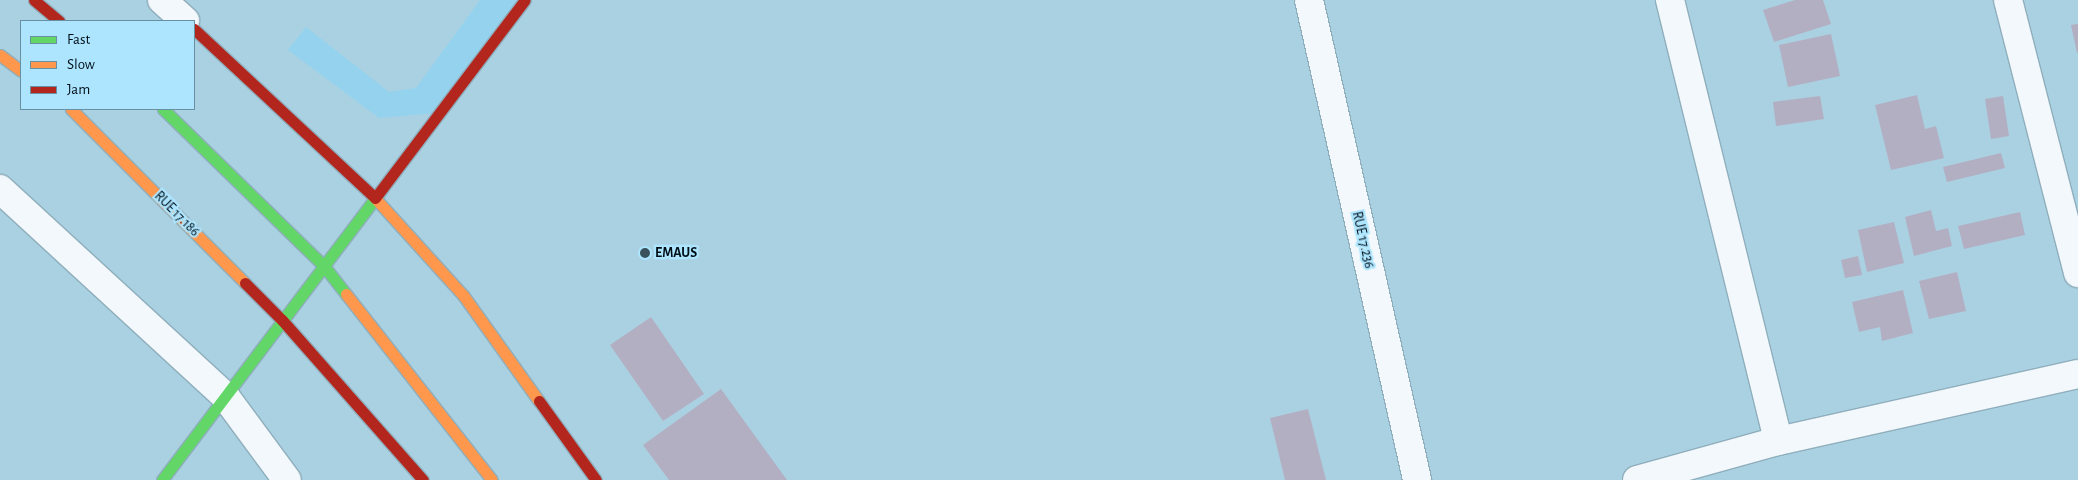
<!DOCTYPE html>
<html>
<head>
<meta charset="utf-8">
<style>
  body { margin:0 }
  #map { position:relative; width:2078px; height:480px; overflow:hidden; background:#aad1e2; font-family:"Alegreya Sans",sans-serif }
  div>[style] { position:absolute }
  .built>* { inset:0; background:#94d2ee }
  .building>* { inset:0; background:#b3afc3 }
  .roads { filter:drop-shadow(1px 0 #8faebc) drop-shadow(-1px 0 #8faebc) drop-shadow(0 1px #8faebc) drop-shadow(0 -1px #8faebc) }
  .street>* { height:28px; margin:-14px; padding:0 14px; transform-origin:14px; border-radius:14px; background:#f2f8fb }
  .fast>* { height:11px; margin:-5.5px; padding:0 5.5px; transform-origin:5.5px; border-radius:5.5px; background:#63d668 }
  .slow>* { height:11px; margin:-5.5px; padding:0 5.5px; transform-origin:5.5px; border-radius:5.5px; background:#ff974d }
  .jam>* { height:11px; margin:-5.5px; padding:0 5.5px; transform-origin:5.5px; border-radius:5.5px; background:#b3261e }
  .dots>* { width:14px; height:14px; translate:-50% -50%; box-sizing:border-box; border:2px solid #ade5ff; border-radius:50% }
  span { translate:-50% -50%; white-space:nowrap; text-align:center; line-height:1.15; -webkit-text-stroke:4.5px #ade5ff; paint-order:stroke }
  .street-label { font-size:14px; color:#000e16 }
  .poi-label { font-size:14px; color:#000e16; font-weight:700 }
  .left { translate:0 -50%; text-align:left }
  .legend { position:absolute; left:20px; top:20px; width:175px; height:90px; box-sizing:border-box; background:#ade5ff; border:1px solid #688fa2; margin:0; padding:6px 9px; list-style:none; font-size:15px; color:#000e16 }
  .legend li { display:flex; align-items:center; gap:10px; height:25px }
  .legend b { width:25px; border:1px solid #688fa2 }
</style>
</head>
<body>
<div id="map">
  <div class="built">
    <div style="clip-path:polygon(480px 0,517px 0,435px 113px,379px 118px,288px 50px,306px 27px,389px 92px,416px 88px)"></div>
  </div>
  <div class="building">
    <div style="clip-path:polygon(1795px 0,1823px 0,1831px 24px,1774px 42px,1763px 10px)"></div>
    <div style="clip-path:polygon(2078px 24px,2078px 53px,2077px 53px,2071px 25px)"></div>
    <div style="clip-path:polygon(1831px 34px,1840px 76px,1788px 87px,1779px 45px)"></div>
    <div style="clip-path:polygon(1917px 95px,1925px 129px,1936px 126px,1944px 158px,1891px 170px,1875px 105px)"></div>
    <div style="clip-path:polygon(1820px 96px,1824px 119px,1776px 126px,1773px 102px)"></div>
    <div style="clip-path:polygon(2003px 96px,2009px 136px,1991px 139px,1985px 99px)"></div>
    <div style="clip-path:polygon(2001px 153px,2005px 168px,1947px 182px,1943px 167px)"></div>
    <div style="clip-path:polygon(1931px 210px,1936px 231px,1948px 228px,1952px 246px,1914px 256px,1905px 217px)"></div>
    <div style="clip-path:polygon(2020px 212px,2025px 235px,1964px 249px,1958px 226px)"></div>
    <div style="clip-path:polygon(1894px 222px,1904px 263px,1867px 272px,1858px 230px)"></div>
    <div style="clip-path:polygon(1858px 256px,1862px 275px,1845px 278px,1841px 260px)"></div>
    <div style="clip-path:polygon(1957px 272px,1966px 311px,1929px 319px,1919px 281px)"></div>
    <div style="clip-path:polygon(1903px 290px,1913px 333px,1882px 341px,1880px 327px,1859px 332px,1852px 302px)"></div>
    <div style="clip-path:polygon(651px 317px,704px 394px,663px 421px,610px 345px)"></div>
    <div style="clip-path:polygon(721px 389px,787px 480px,669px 480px,643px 445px)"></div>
    <div style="clip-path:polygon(1308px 409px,1326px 480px,1285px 480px,1270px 418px)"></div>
  </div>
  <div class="roads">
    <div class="street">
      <div style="left:162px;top:0;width:31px;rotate:42deg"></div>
      <div style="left:1309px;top:0;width:492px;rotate:77.3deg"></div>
      <div style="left:1670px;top:0;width:454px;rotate:76.2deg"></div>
      <div style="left:2008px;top:0;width:282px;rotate:75.6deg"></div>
      <div style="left:0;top:189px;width:306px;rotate:42.6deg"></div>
      <div style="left:225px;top:396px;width:104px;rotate:53.6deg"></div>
      <div style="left:1637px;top:480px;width:146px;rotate:-15.5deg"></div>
      <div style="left:1778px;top:441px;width:307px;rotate:-12.6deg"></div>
    </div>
    <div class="fast">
      <div style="left:163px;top:109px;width:225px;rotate:44.3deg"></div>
      <div style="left:324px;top:266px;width:36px;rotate:52deg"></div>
      <div style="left:162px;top:480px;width:353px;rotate:-52.9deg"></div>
    </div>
    <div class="slow">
      <div style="left:0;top:55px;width:26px;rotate:37deg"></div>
      <div style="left:71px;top:109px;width:246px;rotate:45deg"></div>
      <div style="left:374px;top:197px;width:132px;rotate:47.8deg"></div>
      <div style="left:463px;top:295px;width:130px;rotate:54.4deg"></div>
      <div style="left:346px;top:294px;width:236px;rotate:51.9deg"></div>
    </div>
    <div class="jam">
      <div style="left:34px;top:0;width:33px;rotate:40deg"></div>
      <div style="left:194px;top:29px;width:246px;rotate:43deg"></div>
      <div style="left:375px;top:198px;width:248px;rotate:-52.9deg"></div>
      <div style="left:245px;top:283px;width:52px;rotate:45deg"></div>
      <div style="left:282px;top:320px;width:213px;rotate:48.6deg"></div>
      <div style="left:539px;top:401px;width:97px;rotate:54.2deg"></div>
    </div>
  </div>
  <div class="dots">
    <div style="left:645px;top:253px;background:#3b525d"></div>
  </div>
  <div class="street-label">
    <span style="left:177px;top:214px;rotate:45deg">RUE 17.186</span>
    <span style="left:1363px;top:240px;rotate:77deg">RUE 17.236</span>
  </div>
  <div class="poi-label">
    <span class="left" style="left:655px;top:253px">EMAUS</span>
  </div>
  <ul class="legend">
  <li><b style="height:6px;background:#63d668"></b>Fast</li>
  <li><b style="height:6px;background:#ff974d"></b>Slow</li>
  <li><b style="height:6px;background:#b3261e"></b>Jam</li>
  </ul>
</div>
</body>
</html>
